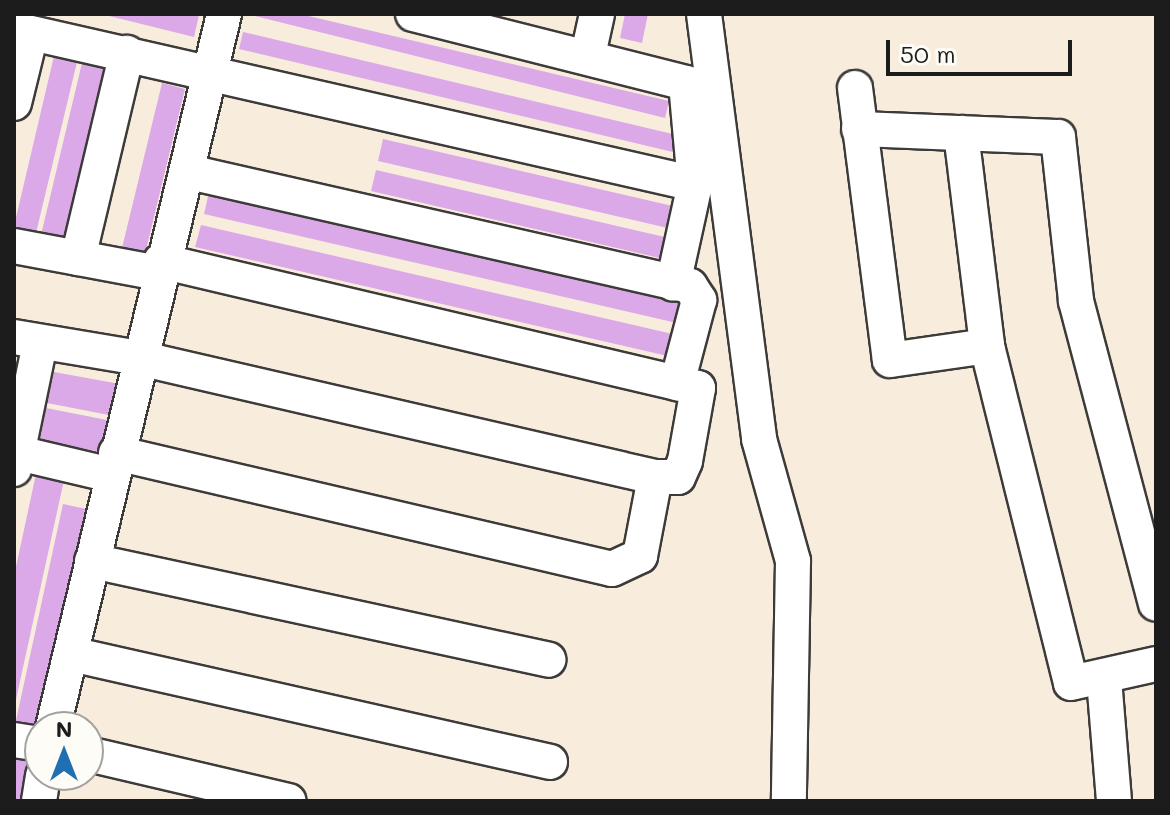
<!DOCTYPE html>
<html>
<head>
<meta charset="utf-8">
<style>
  body { margin:0 }
  #map { position:relative; width:1170px; height:815px; overflow:hidden; background:#f8eddc; font-family:Mali,sans-serif }
  div>[style] { position:absolute }
  .building>* { inset:0; background:#dba9e8 }
  .roads { filter:drop-shadow(2px 0 #3d3b39) drop-shadow(-2px 0 #3d3b39) drop-shadow(0 2px #3d3b39) drop-shadow(0 -2px #3d3b39) }
  .minor>* { height:34px; margin:-17px; padding:0 17px; transform-origin:17px; border-radius:17px; background:#fff }
  span { translate:-50% -50%; white-space:nowrap; text-align:center; line-height:1.15; -webkit-text-stroke:6px #fdfcf7; paint-order:stroke }
  .frame { position:absolute; inset:0; border:16px solid #1c1c1c; pointer-events:none }
  .north { position:absolute; left:24px; top:711px; width:80px; height:80px; box-sizing:border-box; background:#fdfcf7; border:2px solid #a3a29f; border-radius:50%; rotate:0deg; font-size:22px; font-weight:700; line-height:32px; text-align:center; color:#1c1c1c }
  .north::after { content:''; display:block; margin:auto; width:28px; height:36px; background:#1f6fb2; clip-path:polygon(50% 0,100% 100%,50% 72%,0 100%) }
  .scale { position:absolute; left:886px; top:40px; width:186px; height:36px; box-sizing:border-box; border:4px solid #1c1c1c; border-top:0; padding-left:10px; font-size:24px; line-height:28px; white-space:nowrap; color:#1c1c1c; -webkit-text-stroke:6px #fdfcf7; paint-order:stroke }
</style>
</head>
<body>
<div id="map">
  <div class="building">
    <div style="clip-path:polygon(101px 14px,192px 14px,199px 15px,194px 37px)"></div>
    <div style="clip-path:polygon(247px 14px,300px 14px,669px 101px,665px 118px)"></div>
    <div style="clip-path:polygon(625px 14px,648px 14px,642px 43px,620px 38px)"></div>
    <div style="clip-path:polygon(243px 32px,681px 136px,677px 153px,239px 49px)"></div>
    <div style="clip-path:polygon(54px 56px,77px 62px,36px 233px,14px 226px)"></div>
    <div style="clip-path:polygon(82px 63px,105px 68px,64px 240px,41px 235px)"></div>
    <div style="clip-path:polygon(162px 83px,185px 89px,145px 254px,122px 248px)"></div>
    <div style="clip-path:polygon(383px 139px,677px 207px,672px 229px,378px 161px)"></div>
    <div style="clip-path:polygon(376px 170px,669px 238px,664px 259px,371px 191px)"></div>
    <div style="clip-path:polygon(209px 192px,686px 303px,681px 324px,204px 214px)"></div>
    <div style="clip-path:polygon(201px 225px,677px 335px,672px 357px,195px 247px)"></div>
    <div style="clip-path:polygon(54px 372px,120px 384px,114px 416px,47px 403px)"></div>
    <div style="clip-path:polygon(46px 408px,112px 421px,106px 453px,40px 440px)"></div>
    <div style="clip-path:polygon(36px 474px,64px 480px,15px 704px,14px 576px)"></div>
    <div style="clip-path:polygon(63px 504px,91px 510px,40px 727px,15px 725px)"></div>
    <div style="clip-path:polygon(14px 753px,33px 758px,22px 801px,14px 801px)"></div>
  </div>
  <div class="roads">
    <div class="minor">
      <div style="left:413px;top:14px;width:282px;rotate:14.2deg"></div>
      <div style="left:686px;top:83px;width:101px;rotate:84.9deg"></div>
      <div style="left:704px;top:14px;width:429px;rotate:82.6deg"></div>
      <div style="left:759px;top:439px;width:127px;rotate:74.4deg"></div>
      <div style="left:793px;top:561px;width:240px;rotate:91deg"></div>
      <div style="left:14px;top:29px;width:698px;rotate:12.82deg"></div>
      <div style="left:695px;top:184px;width:102px;rotate:102.4deg"></div>
      <div style="left:588px;top:55px;width:42px;rotate:-77.6deg"></div>
      <div style="left:855px;top:88px;width:274px;rotate:82.7deg"></div>
      <div style="left:890px;top:360px;width:98px;rotate:-8.2deg"></div>
      <div style="left:14px;top:103px;width:71px;rotate:-76.2deg"></div>
      <div style="left:859px;top:129px;width:199px;rotate:2.3deg"></div>
      <div style="left:1058px;top:137px;width:165px;rotate:83.7deg"></div>
      <div style="left:1076px;top:301px;width:313px;rotate:75.2deg"></div>
      <div style="left:961px;top:133px;width:215px;rotate:83deg"></div>
      <div style="left:987px;top:346px;width:347px;rotate:76deg"></div>
      <div style="left:1071px;top:683px;width:87px;rotate:-12.6deg"></div>
      <div style="left:189px;top:172px;width:514px;rotate:12.82deg"></div>
      <div style="left:690px;top:286px;width:17px;rotate:57deg"></div>
      <div style="left:699px;top:300px;width:86px;rotate:104.8deg"></div>
      <div style="left:14px;top:246px;width:147px;rotate:10.6deg"></div>
      <div style="left:78px;top:258px;width:211px;rotate:-76.6deg"></div>
      <div style="left:14px;top:337px;width:127px;rotate:9.5deg"></div>
      <div style="left:139px;top:358px;width:530px;rotate:12.99deg"></div>
      <div style="left:655px;top:477px;width:23px"></div>
      <div style="left:678px;top:477px;width:17px;rotate:-66deg"></div>
      <div style="left:685px;top:461px;width:74px;rotate:-79.9deg"></div>
      <div style="left:698px;top:388px;width:552px;rotate:-166.69deg"></div>
      <div style="left:14px;top:452px;width:100px;rotate:13.3deg"></div>
      <div style="left:116px;top:453px;width:509px;rotate:13.16deg"></div>
      <div style="left:612px;top:569px;width:31px;rotate:-25deg"></div>
      <div style="left:640px;top:556px;width:80px;rotate:-79.2deg"></div>
      <div style="left:14px;top:469px;width:129px;rotate:-78.3deg"></div>
      <div style="left:92px;top:561px;width:467px;rotate:12.2deg"></div>
      <div style="left:71px;top:654px;width:491px;rotate:12.7deg"></div>
      <div style="left:1104px;top:679px;width:122px;rotate:85.3deg"></div>
      <div style="left:53px;top:727px;width:733px;rotate:-76.51deg"></div>
      <div style="left:14px;top:740px;width:26px;rotate:9deg"></div>
      <div style="left:88px;top:754px;width:206px;rotate:13.2deg"></div>
      <div style="left:39px;top:801px;width:26px;rotate:-81deg"></div>
    </div>
  </div>
  <div class="frame"></div>
  <div class="north">N</div>
  <div class="scale">50 m</div>
</div>
</body>
</html>
